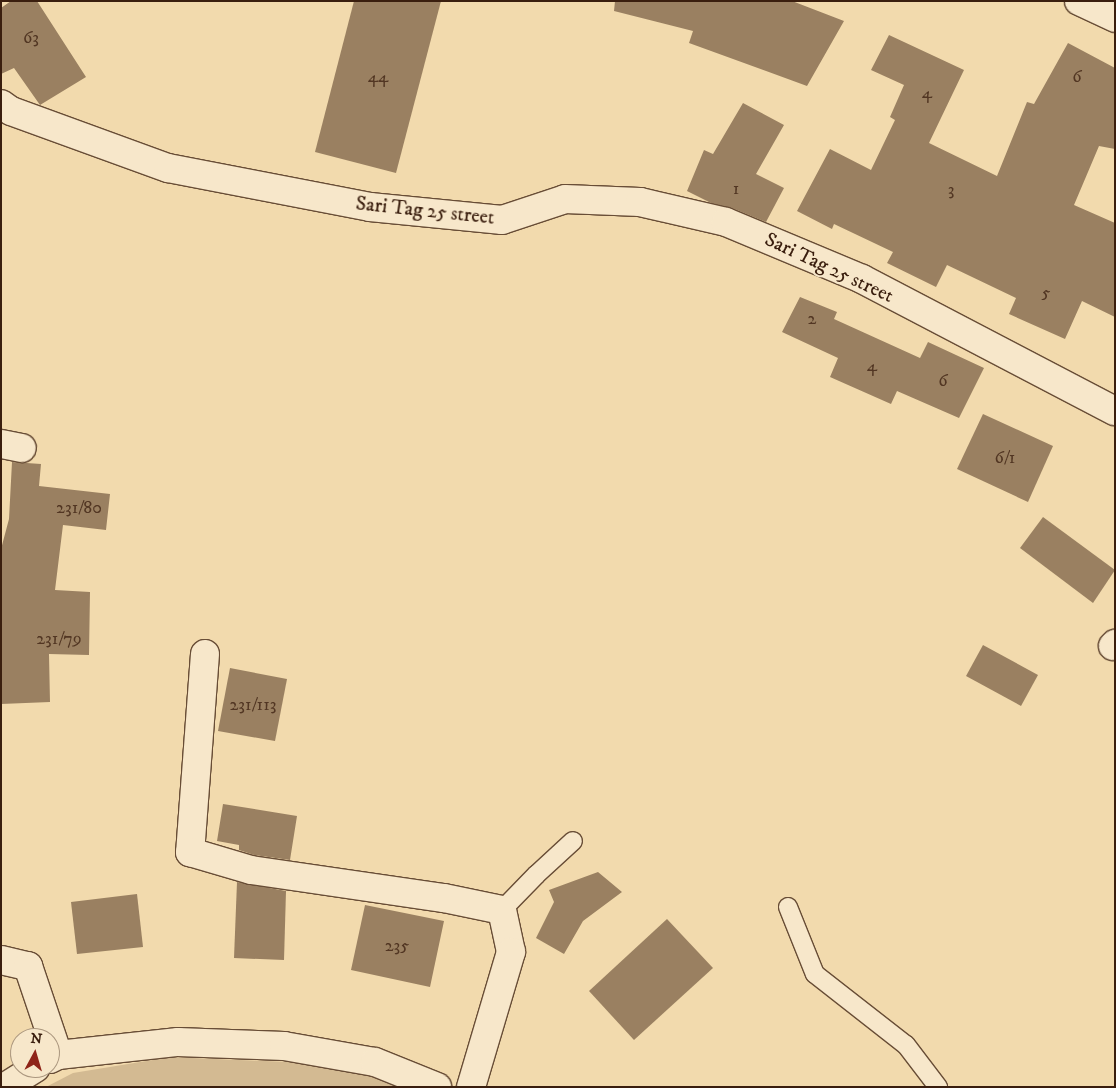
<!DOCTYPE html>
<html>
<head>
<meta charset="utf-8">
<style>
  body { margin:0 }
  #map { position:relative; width:1116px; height:1088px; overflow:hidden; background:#f2daad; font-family:"IM FELL DW Pica",serif }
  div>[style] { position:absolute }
  .green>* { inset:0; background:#d3ba92 }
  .building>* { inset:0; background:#9a8061 }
  .roads { filter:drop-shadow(1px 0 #684d36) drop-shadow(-1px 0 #684d36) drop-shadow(0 1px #684d36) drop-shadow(0 -1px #684d36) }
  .service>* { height:18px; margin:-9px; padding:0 9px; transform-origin:9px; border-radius:9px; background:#f7e7ca }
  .minor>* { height:28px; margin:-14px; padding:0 14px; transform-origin:14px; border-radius:14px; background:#f7e7ca }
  span { translate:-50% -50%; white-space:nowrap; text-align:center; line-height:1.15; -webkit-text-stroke:4px #f7e7ca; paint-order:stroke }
  .number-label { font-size:18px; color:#523623 }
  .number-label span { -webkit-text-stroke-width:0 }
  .street-label { font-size:20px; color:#3a1e0e }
  .frame { position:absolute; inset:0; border:2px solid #3a1e0e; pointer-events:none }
  .north { position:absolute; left:10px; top:1028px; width:50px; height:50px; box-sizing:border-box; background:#f7e7ca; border:1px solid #ab977f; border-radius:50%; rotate:6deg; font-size:14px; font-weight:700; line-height:20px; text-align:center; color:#3a1e0e }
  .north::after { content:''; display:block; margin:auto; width:18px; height:22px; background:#8f2418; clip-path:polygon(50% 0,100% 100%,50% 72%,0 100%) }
</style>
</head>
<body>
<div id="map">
  <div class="green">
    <div style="clip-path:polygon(171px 1057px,288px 1062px,368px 1073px,399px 1087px,46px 1087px,73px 1073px)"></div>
  </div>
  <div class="building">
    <div style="clip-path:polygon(11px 1px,37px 1px,86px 77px,40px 105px,14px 68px,1px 74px,1px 8px)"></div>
    <div style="clip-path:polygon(354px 1px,441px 1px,396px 173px,315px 152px)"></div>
    <div style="clip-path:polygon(615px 1px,792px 1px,844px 21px,807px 86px,689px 43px,693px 31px,614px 11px)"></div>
    <div style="clip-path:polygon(889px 35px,964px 70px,929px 143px,997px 176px,1027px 102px,1034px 104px,1068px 43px,1115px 68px,1115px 149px,1099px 146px,1074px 205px,1115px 223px,1115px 317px,1082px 301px,1065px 339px,1009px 314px,1016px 298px,947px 265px,936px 287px,887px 263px,893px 252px,834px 224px,832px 229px,797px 211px,830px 149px,871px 170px,895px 120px,890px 117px,904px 85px,871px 70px)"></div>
    <div style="clip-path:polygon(743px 103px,784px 125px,756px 174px,784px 188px,766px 222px,732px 208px,711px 203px,687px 191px,704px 150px,713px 154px)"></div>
    <div style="clip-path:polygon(800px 297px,837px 312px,834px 319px,920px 358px,928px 342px,984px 368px,959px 418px,897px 391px,891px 404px,830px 377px,838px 358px,782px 332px)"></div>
    <div style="clip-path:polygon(983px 414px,1053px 446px,1028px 502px,957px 469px)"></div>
    <div style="clip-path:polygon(12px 462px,41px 464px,39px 486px,110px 494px,106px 530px,63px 525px,55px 590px,90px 592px,89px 655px,49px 654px,50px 702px,1px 704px,1px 549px,9px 519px)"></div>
    <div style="clip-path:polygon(1043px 517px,1115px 570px,1093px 603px,1020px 548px)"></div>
    <div style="clip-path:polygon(983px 645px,1038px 675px,1021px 706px,966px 676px)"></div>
    <div style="clip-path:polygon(230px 668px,287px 679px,275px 741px,218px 731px)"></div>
    <div style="clip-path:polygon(223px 804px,297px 816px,290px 860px,254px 855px,239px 850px,239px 845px,217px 841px)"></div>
    <div style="clip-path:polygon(598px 872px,622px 892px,583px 921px,564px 954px,536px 938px,554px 902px,549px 890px)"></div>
    <div style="clip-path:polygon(237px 882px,286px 891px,284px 960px,234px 958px)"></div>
    <div style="clip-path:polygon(137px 894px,143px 947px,77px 954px,71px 902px)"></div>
    <div style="clip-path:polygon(365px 905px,444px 921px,430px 987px,351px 970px)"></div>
    <div style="clip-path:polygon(667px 919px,713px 968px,634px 1040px,589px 991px)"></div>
  </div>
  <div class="roads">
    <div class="service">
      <div style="left:788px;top:907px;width:72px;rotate:68.1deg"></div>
      <div style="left:815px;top:974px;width:115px;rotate:38deg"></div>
      <div style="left:906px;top:1045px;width:53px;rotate:52.7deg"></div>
      <div style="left:502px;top:910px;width:49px;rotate:-45.8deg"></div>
      <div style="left:536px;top:875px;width:50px;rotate:-42.6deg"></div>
    </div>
    <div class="minor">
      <div style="left:1079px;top:1px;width:40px;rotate:25deg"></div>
      <div style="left:1px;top:104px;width:12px;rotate:35deg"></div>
      <div style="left:11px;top:111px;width:167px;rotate:20deg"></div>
      <div style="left:168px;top:168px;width:206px;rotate:10.9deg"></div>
      <div style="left:370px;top:207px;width:133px;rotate:5.6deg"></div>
      <div style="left:502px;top:220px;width:66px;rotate:-18.4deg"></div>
      <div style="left:565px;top:199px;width:75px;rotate:2.3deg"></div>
      <div style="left:640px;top:202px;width:88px;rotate:13.1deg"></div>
      <div style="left:726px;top:222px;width:147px;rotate:22.7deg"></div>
      <div style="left:862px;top:279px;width:285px;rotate:27.6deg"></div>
      <div style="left:1px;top:444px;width:21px;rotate:11deg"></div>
      <div style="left:1113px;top:646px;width:3px;rotate:-45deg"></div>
      <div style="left:205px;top:654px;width:199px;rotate:94.3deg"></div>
      <div style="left:190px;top:852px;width:64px;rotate:16.4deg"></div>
      <div style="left:251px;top:870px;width:195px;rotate:8.3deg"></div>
      <div style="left:444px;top:898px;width:59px;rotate:11.7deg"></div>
      <div style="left:502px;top:910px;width:43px;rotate:77.9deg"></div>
      <div style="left:511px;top:952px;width:141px;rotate:106.5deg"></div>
      <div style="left:1px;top:960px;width:28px;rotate:13deg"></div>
      <div style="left:28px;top:966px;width:94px;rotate:71.4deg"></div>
      <div style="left:50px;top:1059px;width:9px;rotate:-27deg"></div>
      <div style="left:58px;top:1055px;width:121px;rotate:-6.2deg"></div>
      <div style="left:178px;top:1042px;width:106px;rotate:2.2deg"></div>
      <div style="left:284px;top:1046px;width:92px;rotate:10deg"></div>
      <div style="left:375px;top:1062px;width:67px;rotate:22deg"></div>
      <div style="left:5px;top:1087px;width:36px;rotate:-32deg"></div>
    </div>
  </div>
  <div class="number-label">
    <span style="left:31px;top:38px">63</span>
    <span style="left:378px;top:77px">44</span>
    <span style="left:1077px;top:77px">6</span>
    <span style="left:927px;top:93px">4</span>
    <span style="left:736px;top:189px">1</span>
    <span style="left:951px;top:190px">3</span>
    <span style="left:1046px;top:293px">5</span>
    <span style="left:812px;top:319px">2</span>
    <span style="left:872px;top:366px">4</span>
    <span style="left:943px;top:381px">6</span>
    <span style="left:1005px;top:458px">6/1</span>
    <span style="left:79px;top:508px">231/80</span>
    <span style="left:59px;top:639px">231/79</span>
    <span style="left:253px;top:705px">231/113</span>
    <span style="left:397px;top:946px">235</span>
  </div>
  <div class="street-label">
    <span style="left:425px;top:211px;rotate:6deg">Sari Tag 25 street</span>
    <span style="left:829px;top:268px;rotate:25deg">Sari Tag 25 street</span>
  </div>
  <div class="frame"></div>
  <div class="north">N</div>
</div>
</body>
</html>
